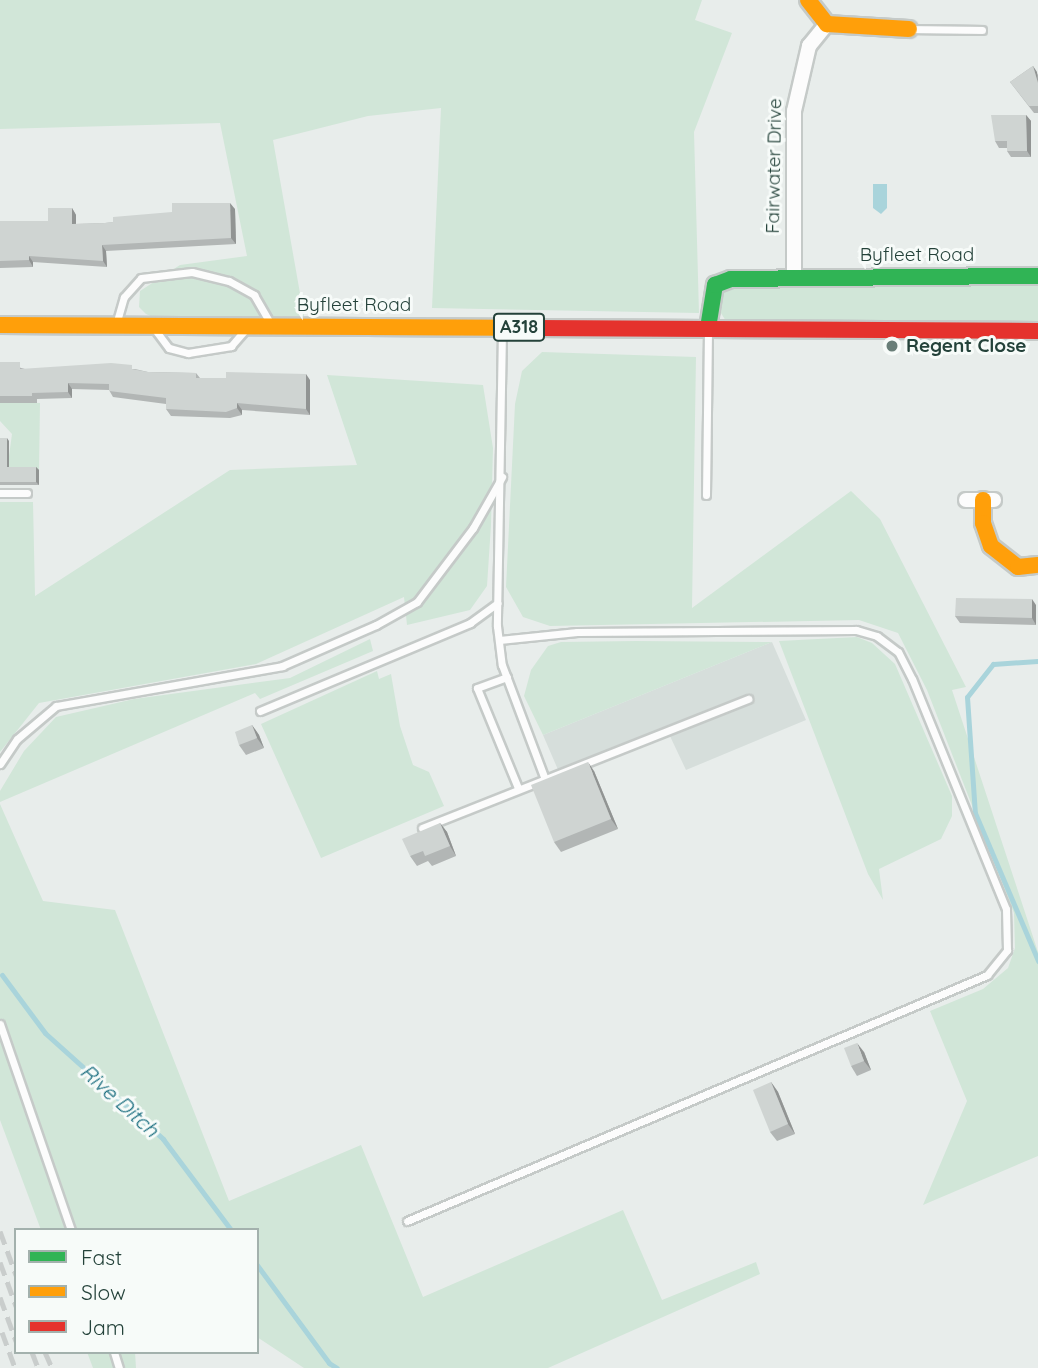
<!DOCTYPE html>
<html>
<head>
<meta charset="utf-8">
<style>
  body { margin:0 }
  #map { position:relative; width:1038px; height:1368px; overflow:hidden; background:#e8edeb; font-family:Quicksand,sans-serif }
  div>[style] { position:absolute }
  .built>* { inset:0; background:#d6dedb }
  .green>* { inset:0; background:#d1e6d8 }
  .water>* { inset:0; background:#a9d4db }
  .stream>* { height:5px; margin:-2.5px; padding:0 2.5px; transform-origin:2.5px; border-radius:2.5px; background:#a9d4db }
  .roads { filter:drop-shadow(2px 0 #c5cac8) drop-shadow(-2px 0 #c5cac8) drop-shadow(0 2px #c5cac8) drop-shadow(0 -2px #c5cac8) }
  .lane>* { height:7px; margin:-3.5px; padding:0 3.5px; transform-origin:3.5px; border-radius:3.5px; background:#fcfcfc }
  .street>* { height:14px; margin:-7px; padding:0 7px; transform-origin:7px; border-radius:7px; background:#fcfcfc }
  .fast>* { height:16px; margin:-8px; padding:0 8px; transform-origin:8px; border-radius:8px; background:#30b455 }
  .slow>* { height:16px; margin:-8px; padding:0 8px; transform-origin:8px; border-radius:8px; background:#ff9f0a }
  .jam>* { height:16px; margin:-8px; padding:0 8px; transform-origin:8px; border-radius:8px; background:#e5322d }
  .rail>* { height:5px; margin-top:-2.5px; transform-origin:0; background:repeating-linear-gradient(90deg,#c9cdcc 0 14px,transparent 0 21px) }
  .wall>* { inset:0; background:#b2b6b5 }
  .shaded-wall>* { inset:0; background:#919493 }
  .building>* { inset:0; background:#cfd4d2 }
  .dots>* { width:19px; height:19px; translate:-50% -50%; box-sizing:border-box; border:4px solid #f7fbf9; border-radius:50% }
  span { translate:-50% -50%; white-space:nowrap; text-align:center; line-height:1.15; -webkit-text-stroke:6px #f7fbf9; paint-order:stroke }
  .shield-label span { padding:2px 5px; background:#f7fbf9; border:2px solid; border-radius:5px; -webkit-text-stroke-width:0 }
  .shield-label { font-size:18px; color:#24423a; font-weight:700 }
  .street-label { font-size:19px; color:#24423a }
  .poi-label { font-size:19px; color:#24423a; font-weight:700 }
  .left { translate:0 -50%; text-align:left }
  .water-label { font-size:21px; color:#1c6f80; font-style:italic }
  .legend { position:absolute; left:14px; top:1228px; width:245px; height:126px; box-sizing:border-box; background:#f7fbf9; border:2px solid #a3b1ad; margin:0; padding:9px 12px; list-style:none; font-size:21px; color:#24423a }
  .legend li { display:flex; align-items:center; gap:14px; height:35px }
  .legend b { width:35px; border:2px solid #a3b1ad }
</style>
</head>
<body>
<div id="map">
  <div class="built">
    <div style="clip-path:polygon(772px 642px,806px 720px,686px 770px,669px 734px,562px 779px,543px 735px)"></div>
  </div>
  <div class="green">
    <div style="clip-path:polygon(0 0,702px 0,695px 20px,732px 33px,694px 132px,699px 313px,432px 308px,441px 108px,368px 116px,273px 140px,304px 316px,155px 318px,146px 314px,139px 307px,140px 291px,180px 265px,247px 256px,220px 123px,0 129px)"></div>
    <div style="clip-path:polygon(1038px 276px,1038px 331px,731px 329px,714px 302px,715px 285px)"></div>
    <div style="clip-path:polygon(542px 352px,696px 357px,692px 608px,851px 491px,880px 519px,966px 687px,952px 690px,1038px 952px,1038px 1156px,923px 1205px,967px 1101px,930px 1011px,983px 989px,1008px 968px,1015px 948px,1014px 913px,927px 690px,898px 633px,859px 620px,550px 626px,523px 617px,506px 587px,515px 404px,522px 371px)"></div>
    <div style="clip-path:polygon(327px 375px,483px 385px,493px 448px,491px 525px,487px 586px,470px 610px,407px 625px,404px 597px,256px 664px,39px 703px,0 752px,0 502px,33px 502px,35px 596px,230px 470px,357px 465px)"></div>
    <div style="clip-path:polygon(0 402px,40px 403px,39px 470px,0 470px,0 457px,9px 456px,12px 434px,0 421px)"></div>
    <div style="clip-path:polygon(857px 637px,872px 643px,895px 664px,952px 796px,952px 816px,941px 839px,879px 869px,883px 900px,868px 874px,779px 641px)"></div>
    <div style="clip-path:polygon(370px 639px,373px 651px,260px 699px,255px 693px,0 802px,0 791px,24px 751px,56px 717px,134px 699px,290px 678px)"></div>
    <div style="clip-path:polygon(561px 642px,636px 641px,772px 642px,543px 735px,524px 696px,531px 670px,548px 646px)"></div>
    <div style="clip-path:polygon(377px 671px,379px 679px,391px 674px,400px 726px,413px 765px,429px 772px,444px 806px,321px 858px,261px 724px)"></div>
    <div style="clip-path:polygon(0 804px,43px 901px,115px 910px,229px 1201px,361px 1145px,423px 1297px,623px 1210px,662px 1300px,756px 1262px,760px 1274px,548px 1368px,304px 1368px,257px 1337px,257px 1230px,41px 1230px,0 1120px)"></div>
    <div style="clip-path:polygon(87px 1352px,135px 1352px,136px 1368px,93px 1368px)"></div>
  </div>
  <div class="water">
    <div style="clip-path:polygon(873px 184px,887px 184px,887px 208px,881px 214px,873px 208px)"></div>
  </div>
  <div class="stream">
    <div style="left:1038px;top:661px;width:45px;rotate:176.2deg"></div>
    <div style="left:993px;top:664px;width:42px;rotate:128.2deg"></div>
    <div style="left:967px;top:697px;width:116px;rotate:86.1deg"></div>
    <div style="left:975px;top:813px;width:161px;rotate:66.9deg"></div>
    <div style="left:2px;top:975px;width:72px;rotate:53.4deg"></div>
    <div style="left:45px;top:1033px;width:159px;rotate:41.9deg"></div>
    <div style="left:163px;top:1139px;width:114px;rotate:53.2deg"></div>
    <div style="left:257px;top:1265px;width:122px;rotate:53.7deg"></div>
    <div style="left:329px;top:1363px;width:9px;rotate:32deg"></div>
  </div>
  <div class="roads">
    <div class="lane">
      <div style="left:910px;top:29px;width:72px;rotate:0.8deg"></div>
      <div style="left:117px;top:321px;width:25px;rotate:-74deg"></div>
      <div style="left:124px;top:297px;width:25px;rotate:-48deg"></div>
      <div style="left:141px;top:278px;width:51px;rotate:-6.7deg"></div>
      <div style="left:192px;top:272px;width:38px;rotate:14deg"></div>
      <div style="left:229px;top:281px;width:29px;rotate:29deg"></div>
      <div style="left:254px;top:295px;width:30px;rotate:60deg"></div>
      <div style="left:156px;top:331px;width:21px;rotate:53deg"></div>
      <div style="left:169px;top:348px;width:20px;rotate:15deg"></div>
      <div style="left:188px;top:353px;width:44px;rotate:-9.2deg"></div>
      <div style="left:231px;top:346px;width:20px;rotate:-49deg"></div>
      <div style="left:502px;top:331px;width:295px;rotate:91deg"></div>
      <div style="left:497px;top:626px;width:39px;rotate:83deg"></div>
      <div style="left:502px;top:665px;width:120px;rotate:69.4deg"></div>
      <div style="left:0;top:493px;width:27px"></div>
      <div style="left:706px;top:495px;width:164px;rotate:-89.3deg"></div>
      <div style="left:507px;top:677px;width:32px;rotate:160deg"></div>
      <div style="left:477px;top:688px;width:108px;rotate:67.7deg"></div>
      <div style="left:260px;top:711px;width:228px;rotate:-22.7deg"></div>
      <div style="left:470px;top:623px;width:34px;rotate:-36deg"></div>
      <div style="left:0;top:764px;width:30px;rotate:-56deg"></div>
      <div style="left:17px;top:739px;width:51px;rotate:-40.2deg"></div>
      <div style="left:56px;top:706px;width:230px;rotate:-10deg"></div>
      <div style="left:282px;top:666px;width:103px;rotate:-23.6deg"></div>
      <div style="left:376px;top:625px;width:47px;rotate:-29.3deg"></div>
      <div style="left:417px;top:602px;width:93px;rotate:-52.9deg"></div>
      <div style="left:473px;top:528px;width:59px;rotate:-60.4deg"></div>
      <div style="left:422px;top:828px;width:351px;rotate:-21.6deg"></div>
      <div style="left:0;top:1024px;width:218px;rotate:71deg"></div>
      <div style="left:407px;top:1221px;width:630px;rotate:-22.98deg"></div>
      <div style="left:987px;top:975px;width:32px;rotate:-51deg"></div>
      <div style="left:1007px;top:950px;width:41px;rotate:-91.4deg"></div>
      <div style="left:1006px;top:909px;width:248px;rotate:-112.2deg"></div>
      <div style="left:912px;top:679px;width:30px;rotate:-117deg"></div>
      <div style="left:898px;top:652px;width:26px;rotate:-143deg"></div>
      <div style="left:877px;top:636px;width:22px;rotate:-164deg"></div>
      <div style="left:856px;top:630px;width:279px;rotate:179.6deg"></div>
      <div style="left:577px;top:632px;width:78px;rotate:174.1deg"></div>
      <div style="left:114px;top:1352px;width:17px;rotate:73deg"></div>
    </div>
    <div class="street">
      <div style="left:794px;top:276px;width:165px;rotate:-90deg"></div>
      <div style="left:794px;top:111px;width:67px;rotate:-77deg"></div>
      <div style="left:809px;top:46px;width:28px;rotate:-51deg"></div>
      <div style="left:966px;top:500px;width:28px"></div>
    </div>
    <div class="fast">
      <div style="left:708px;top:328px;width:44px;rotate:-80.8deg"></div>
      <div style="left:715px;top:285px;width:17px;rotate:-21deg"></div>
      <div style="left:731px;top:279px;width:307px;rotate:-0.6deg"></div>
    </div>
    <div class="slow">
      <div style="left:808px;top:0;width:31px;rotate:52deg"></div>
      <div style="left:827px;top:24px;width:82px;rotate:3.5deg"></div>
      <div style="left:0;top:325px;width:535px;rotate:0.32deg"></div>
      <div style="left:983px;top:500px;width:23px;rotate:90deg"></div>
      <div style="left:983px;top:523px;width:24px;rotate:71deg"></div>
      <div style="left:991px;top:546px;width:34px;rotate:38deg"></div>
      <div style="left:1018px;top:567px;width:20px;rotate:-6deg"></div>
    </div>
    <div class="jam">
      <div style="left:535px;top:328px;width:503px;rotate:0.34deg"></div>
    </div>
  </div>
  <div class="rail">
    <div style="left:0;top:1231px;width:47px;rotate:70deg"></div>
    <div style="left:0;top:1262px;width:47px;rotate:70deg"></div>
    <div style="left:0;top:1297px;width:47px;rotate:70deg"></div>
    <div style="left:2px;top:1332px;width:38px;rotate:70deg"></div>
    <div style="left:32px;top:1352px;width:17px;rotate:69deg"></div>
    <div style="left:45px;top:1352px;width:17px;rotate:66deg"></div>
  </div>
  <div class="wall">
    <div style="clip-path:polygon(1033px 66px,1038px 75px,1038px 113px,1034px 113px,1010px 82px)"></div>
    <div style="clip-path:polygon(1026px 115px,1031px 121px,1031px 157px,1011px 157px,1007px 151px,1007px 148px,999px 148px,995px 141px)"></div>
    <div style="clip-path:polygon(72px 208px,76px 215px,76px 224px,105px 223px,235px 209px,236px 244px,106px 251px,107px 267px,33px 262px,33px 267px,0 268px,0 221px,48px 221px)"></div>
    <div style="clip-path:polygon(0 362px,25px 369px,135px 369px,148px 372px,196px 373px,200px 378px,310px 380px,310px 415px,242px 410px,242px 415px,230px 418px,171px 416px,166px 409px,166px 404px,113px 397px,109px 390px,72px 389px,72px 398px,37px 399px,37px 403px,0 403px)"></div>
    <div style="clip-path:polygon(0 438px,9px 441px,9px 467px,36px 467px,39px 470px,39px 485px,0 485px)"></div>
    <div style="clip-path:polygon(1036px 605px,1036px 625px,960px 623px,955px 616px)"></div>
    <div style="clip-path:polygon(252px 725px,259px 735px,264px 748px,246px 755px,239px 745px)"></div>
    <div style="clip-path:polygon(594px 771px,618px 829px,561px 852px,554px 842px)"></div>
    <div style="clip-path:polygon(440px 823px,447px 832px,456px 856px,432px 866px,428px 861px,417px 866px,410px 856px)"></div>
    <div style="clip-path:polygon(864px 1052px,871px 1070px,857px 1076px,851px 1066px)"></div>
    <div style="clip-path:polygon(771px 1082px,778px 1092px,795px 1134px,777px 1141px,770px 1132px)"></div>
  </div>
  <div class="shaded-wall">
    <div style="clip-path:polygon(1033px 66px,1037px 72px,1038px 83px)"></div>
    <div style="clip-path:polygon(1026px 115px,1031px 121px,1031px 157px,1027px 151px)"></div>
    <div style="clip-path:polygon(230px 203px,235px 209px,236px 244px,231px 238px)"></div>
    <div style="clip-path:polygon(72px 208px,76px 215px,76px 231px,72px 224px)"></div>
    <div style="clip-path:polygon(102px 245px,106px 251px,107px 267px,103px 261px)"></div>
    <div style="clip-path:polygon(29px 256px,33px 262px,33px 267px,29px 260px)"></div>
    <div style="clip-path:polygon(306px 374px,310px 380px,310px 415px,306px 409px)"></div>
    <div style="clip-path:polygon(68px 383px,72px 389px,72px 398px,68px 392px)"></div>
    <div style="clip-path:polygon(237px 403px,242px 410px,242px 415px,237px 408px)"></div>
    <div style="clip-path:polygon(7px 438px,9px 441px,9px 470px,7px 467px)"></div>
    <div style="clip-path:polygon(36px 467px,39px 470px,39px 485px,36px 482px)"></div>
    <div style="clip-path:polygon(1032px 599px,1036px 605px,1036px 625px,1032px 618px)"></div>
    <div style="clip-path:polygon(252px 725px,259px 735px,264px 748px,257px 738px)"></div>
    <div style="clip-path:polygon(588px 762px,594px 771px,618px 829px,611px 819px)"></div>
    <div style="clip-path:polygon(440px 823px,447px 832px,456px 856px,450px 846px)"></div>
    <div style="clip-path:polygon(857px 1043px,864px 1052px,871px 1070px,864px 1061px)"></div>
    <div style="clip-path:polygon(771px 1082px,778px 1092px,795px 1134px,788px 1124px)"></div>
  </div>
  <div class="building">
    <div style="clip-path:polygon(1033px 66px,1038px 83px,1038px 106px,1029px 106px,1010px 82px)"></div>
    <div style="clip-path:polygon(991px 115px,1026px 115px,1027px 151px,1007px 151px,1007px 141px,995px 141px)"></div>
    <div style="clip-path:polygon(172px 203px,230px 203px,231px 238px,102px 245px,103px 261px,29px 256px,29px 260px,0 261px,0 221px,48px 221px,48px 208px,72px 208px,72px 224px,105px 223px,113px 222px,113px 217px,172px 212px)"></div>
    <div style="clip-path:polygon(0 362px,20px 362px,20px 369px,111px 363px,132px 365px,132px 369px,148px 372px,196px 373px,196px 378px,226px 378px,226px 372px,306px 374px,306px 409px,237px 403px,237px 408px,226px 412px,166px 409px,166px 398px,109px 391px,109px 384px,68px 383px,68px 392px,32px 393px,32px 396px,0 396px)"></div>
    <div style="clip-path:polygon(0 438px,7px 438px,7px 467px,36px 467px,36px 482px,0 482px)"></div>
    <div style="clip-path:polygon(956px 598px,1032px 599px,1032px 618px,955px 616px)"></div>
    <div style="clip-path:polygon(252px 725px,257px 738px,239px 745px,235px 732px)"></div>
    <div style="clip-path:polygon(588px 762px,611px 819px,554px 842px,531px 785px)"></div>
    <div style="clip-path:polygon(440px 823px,450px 846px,425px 856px,423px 851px,410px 856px,402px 839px)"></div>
    <div style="clip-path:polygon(857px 1043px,864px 1061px,851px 1066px,844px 1048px)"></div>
    <div style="clip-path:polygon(771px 1082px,788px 1124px,770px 1132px,753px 1090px)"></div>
  </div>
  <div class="dots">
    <div style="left:892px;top:346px;background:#697e78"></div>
  </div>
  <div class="shield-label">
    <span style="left:519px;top:327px">A318</span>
  </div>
  <div class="street-label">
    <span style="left:774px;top:166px;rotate:-89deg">Fairwater Drive</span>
    <span style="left:917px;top:255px">Byfleet Road</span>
    <span style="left:354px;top:305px">Byfleet Road</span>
  </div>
  <div class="poi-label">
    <span class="left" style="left:906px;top:346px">Regent Close</span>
  </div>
  <div class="water-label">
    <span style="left:120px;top:1100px;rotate:42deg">Rive Ditch</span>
  </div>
  <ul class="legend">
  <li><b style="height:9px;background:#30b455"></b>Fast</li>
  <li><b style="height:9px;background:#ff9f0a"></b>Slow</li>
  <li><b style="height:9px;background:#e5322d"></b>Jam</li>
  </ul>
</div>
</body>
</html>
